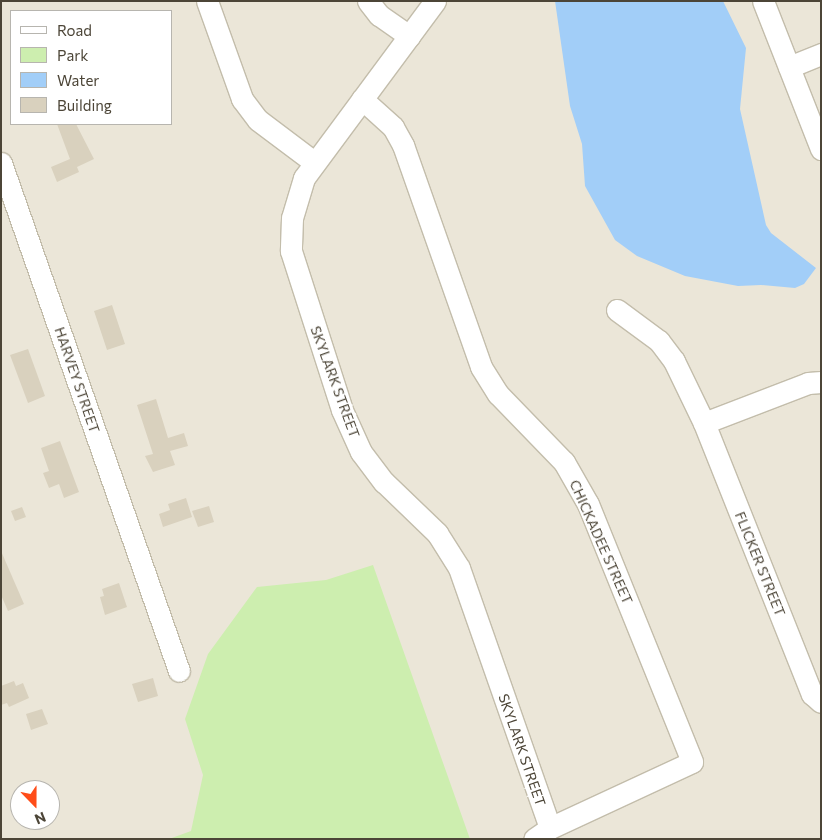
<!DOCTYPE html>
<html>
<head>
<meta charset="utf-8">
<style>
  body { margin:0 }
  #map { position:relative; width:822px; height:840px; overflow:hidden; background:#f6f4ea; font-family:Commissioner,sans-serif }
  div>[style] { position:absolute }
  .residential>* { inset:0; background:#ebe6d8 }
  .green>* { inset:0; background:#cdeeaf }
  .water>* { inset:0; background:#a2cef8 }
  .building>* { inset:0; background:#d9d1be }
  .roads { filter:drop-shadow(1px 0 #c3bdab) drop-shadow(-1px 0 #c3bdab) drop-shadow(0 1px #c3bdab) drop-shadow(0 -1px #c3bdab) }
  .minor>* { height:21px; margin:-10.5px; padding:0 10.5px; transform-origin:10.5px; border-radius:10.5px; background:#fff }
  span { translate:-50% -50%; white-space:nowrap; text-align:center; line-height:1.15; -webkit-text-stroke:4px #fff; paint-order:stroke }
  .street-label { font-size:14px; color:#4c4537 }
  .frame { position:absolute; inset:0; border:2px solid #4c4537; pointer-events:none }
  .legend { position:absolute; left:10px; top:10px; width:162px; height:115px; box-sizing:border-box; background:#fff; border:1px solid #b7b5af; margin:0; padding:6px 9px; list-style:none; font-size:15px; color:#4c4537 }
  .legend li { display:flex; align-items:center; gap:10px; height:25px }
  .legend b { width:25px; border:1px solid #b7b5af }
  .north { position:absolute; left:10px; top:780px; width:50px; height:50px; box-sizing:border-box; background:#fff; border:1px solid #b7b5af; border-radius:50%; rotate:158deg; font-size:14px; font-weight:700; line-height:20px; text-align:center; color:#4c4537 }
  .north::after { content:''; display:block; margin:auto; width:18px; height:22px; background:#ff4d19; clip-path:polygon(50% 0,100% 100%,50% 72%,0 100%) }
</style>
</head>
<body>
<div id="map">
  <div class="residential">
    <div style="clip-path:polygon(evenodd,1px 1px,821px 1px,821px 839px,1px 839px,1px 1px,11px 11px,171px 11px,171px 124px,11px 124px,11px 11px,1px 1px,20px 790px,50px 790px,50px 820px,20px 820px,20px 790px)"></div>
  </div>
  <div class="green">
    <div style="clip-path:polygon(373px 565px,470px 839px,169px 839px,191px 831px,203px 775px,185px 719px,208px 654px,257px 587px,326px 580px)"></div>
  </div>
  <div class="water">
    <div style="clip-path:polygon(555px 1px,723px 1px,746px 48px,740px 109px,766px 225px,771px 233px,816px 268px,804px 284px,795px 288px,761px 285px,738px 286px,685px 276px,637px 256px,615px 240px,585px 186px,582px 144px,570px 106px)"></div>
  </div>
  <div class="building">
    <div style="clip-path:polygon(57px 124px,76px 124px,94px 159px,77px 167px,79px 172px,57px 182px,51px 167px,70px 159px)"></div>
    <div style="clip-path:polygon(112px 305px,125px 344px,107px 350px,94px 311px)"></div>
    <div style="clip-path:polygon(28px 349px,45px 396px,28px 403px,10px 355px)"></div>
    <div style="clip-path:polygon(156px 399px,168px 438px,184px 433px,188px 446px,170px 451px,175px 465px,153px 472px,145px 456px,153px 454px,137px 405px)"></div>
    <div style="clip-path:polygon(60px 441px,79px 492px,64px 498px,59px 484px,49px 488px,43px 473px,49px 471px,41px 448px)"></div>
    <div style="clip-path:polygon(186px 498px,192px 517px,163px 527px,159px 514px,170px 510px,168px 504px)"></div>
    <div style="clip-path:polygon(209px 506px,214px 522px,198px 527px,192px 511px)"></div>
    <div style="clip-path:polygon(22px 507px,26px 517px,15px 521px,11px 511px)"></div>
    <div style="clip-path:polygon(1px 551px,24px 604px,8px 611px,1px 595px)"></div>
    <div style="clip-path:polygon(119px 583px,127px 607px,105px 615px,100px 597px,104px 596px,102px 589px)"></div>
    <div style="clip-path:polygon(153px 678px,158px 696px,138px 702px,132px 684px)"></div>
    <div style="clip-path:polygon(14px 681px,16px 686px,23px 683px,29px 698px,9px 707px,7px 703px,1px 705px,1px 686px)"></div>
    <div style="clip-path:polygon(42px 709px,48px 724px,31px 730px,26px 714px)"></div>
  </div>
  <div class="roads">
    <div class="minor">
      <div style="left:207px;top:1px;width:104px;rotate:70.3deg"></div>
      <div style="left:242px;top:99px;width:26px;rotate:53deg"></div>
      <div style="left:258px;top:120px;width:71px;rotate:37deg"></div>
      <div style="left:368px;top:1px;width:18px;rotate:52deg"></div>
      <div style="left:379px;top:15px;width:37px;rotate:35deg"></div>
      <div style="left:435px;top:1px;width:220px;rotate:126.5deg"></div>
      <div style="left:304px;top:178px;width:42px;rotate:106.7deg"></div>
      <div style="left:292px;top:218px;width:33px;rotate:92deg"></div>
      <div style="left:291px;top:251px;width:167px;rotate:72.2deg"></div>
      <div style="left:342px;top:410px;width:46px;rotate:65.7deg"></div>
      <div style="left:361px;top:452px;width:38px;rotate:53deg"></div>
      <div style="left:384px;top:482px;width:74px;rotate:43.9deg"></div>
      <div style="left:437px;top:533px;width:41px;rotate:57.8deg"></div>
      <div style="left:459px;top:568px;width:275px;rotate:70.7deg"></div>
      <div style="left:763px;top:1px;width:159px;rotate:68.6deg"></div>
      <div style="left:789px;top:67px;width:35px;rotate:-22deg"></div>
      <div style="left:362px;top:99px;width:42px;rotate:42.1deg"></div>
      <div style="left:393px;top:127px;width:21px;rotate:61deg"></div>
      <div style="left:403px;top:145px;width:235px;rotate:70.6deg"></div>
      <div style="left:481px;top:367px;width:32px;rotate:58deg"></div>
      <div style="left:498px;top:394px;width:95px;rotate:45.9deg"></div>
      <div style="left:564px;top:462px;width:48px;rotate:60.3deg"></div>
      <div style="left:588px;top:504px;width:278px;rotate:68deg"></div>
      <div style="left:692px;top:762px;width:157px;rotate:155.1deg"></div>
      <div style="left:550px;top:828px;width:19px;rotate:145deg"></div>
      <div style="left:1px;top:163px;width:538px;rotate:70.69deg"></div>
      <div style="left:617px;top:310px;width:52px;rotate:36.4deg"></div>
      <div style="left:659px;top:341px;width:25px;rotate:53deg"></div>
      <div style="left:674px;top:361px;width:69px;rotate:64.2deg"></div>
      <div style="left:704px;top:423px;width:292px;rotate:68.3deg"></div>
      <div style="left:812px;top:694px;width:12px;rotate:42deg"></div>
      <div style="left:704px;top:423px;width:111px;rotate:-21deg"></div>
      <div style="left:808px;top:383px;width:13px;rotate:-4deg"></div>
    </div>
  </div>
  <div class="street-label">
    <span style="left:77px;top:380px;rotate:71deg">HARVEY STREET</span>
    <span style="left:335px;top:382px;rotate:70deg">SKYLARK STREET</span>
    <span style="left:601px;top:542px;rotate:66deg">CHICKADEE STREET</span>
    <span style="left:760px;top:564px;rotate:68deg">FLICKER STREET</span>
    <span style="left:522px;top:750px;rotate:71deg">SKYLARK STREET</span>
  </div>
  <div class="frame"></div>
  <ul class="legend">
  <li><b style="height:6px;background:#fff"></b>Road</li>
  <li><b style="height:14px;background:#cdeeaf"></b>Park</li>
  <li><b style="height:14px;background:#a2cef8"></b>Water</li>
  <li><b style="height:14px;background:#d9d1be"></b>Building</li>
  </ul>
  <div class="north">N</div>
</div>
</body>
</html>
